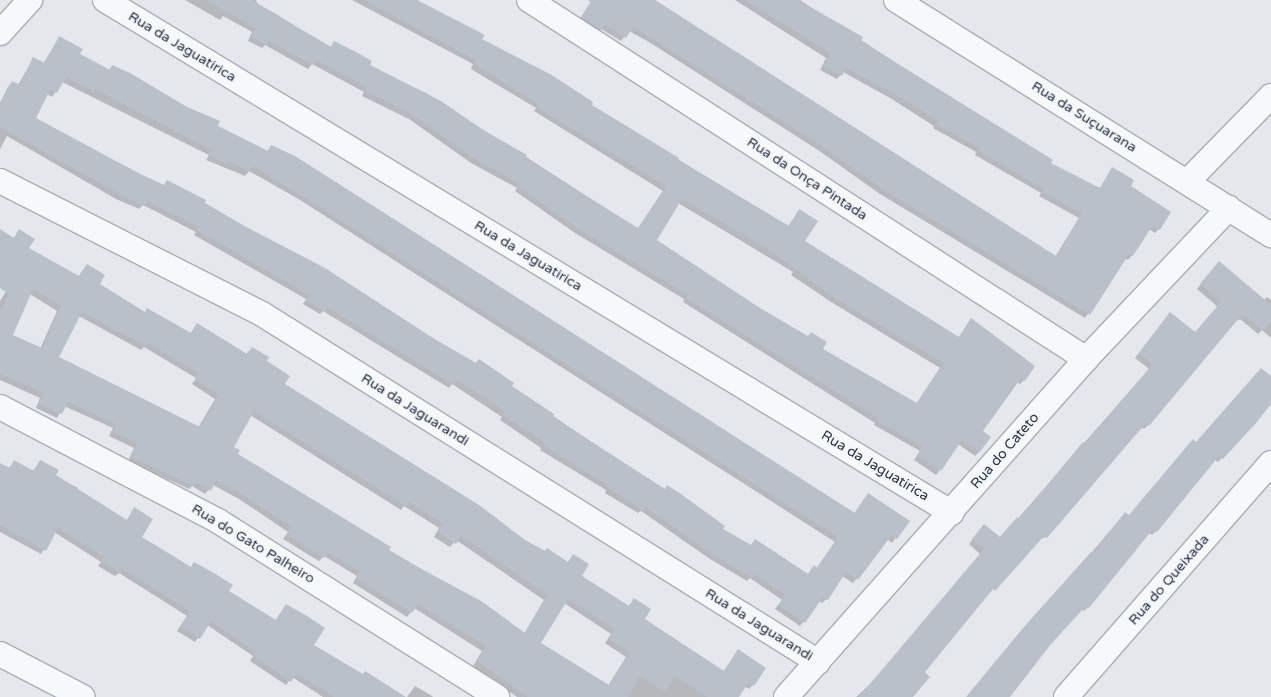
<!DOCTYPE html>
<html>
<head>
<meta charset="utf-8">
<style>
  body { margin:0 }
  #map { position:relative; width:1271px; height:697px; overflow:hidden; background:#e4e7ec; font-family:"Varela Round",sans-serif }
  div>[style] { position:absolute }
  .shadow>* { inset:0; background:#0003 }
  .building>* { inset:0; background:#bac0ca }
  .roads { filter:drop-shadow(1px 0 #a8aeb7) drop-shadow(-1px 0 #a8aeb7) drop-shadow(0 1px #a8aeb7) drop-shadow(0 -1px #a8aeb7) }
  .minor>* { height:24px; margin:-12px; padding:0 12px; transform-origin:12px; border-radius:12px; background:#f7f8fa }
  span { translate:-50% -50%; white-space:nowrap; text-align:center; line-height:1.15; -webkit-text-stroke:4px #f4f6f9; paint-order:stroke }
  .street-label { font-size:14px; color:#2a3546 }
</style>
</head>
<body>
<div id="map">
  <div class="shadow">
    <div style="clip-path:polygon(evenodd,185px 0,256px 0,258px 5px,280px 16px,279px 18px,330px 47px,335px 42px,368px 66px,426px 93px,638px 229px,663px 191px,534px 111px,536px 108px,471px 69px,473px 64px,352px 0,415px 0,788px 226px,800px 210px,803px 242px,958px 338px,971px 320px,1024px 380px,1020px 384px,1017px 382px,981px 432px,989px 437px,979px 452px,975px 456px,958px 444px,936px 475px,914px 460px,920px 451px,874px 425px,875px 423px,683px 302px,684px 299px,575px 233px,515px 191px,517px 188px,471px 163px,409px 119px,362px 96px,364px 92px,312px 64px,308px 69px,265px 45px,262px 48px,248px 41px,252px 32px,223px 16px,220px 20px,185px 0,678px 203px,793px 272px,791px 275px,831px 302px,940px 368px,916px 404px,821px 350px,655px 240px,678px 203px)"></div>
    <div style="clip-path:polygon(588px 0,651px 0,1055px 257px,1079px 218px,1039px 196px,1041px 193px,975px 155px,976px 152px,933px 128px,934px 126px,890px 98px,843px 72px,837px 79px,820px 70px,826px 58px,735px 0,800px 0,1050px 164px,1099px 189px,1113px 169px,1129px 186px,1159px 229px,1155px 233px,1149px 229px,1132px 255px,1128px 260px,1125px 258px,1085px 318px,880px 194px,818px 150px,649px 42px,629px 31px,621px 41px,601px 29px,596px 34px,578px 22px,591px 2px)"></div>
    <div style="clip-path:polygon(evenodd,59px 38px,78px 55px,109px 70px,113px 66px,216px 126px,266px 152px,271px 147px,854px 514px,864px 499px,908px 521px,892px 543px,887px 539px,853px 583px,842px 576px,827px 599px,822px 603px,819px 601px,800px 626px,775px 609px,782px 600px,750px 578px,747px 581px,710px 559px,641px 511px,638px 513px,605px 493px,606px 490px,540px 450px,541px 448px,500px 420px,502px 417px,452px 384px,449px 388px,323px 311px,320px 314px,303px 304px,306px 299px,194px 235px,196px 232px,143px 205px,139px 209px,116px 199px,7px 136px,0 149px,0 103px,8px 87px,12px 82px,18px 85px,33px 59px,43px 64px,59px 38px,62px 82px,209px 155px,206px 160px,245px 176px,249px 171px,300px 200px,835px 542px,816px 569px,807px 575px,755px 541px,750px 546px,721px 529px,510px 387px,167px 182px,163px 186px,34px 119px,47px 94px,52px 97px,62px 82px)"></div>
    <div style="clip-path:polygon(evenodd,0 231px,13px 239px,20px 231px,28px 248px,78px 277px,87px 265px,98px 284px,144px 313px,190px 334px,197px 324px,246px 354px,252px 348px,284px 385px,524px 541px,568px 562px,573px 556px,580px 576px,628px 607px,634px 600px,643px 619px,723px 672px,738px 651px,753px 685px,749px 689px,744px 686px,737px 697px,517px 697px,473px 666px,482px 651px,414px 608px,407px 617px,353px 583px,357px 576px,324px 556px,319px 561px,304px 552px,283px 539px,288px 532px,239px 499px,213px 485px,205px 494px,192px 486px,189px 489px,128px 461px,134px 448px,109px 436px,113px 428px,64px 406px,57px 418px,36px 408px,40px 398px,0 380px,0 301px,8px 288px,0 283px,0 231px,30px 294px,57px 311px,40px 349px,11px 336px,30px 294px,0 231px,79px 316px,141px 350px,144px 347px,196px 378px,192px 384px,215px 399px,198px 428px,57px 358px,79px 316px,0 231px,250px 415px,401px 510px,404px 506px,439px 528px,434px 537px,450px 547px,456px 540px,544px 600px,524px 634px,496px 616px,498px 613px,388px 550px,237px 454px,232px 448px,250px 415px,0 231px,564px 603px,611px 634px,605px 643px,626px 657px,608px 686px,540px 643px,564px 603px)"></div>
    <div style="clip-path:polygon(1215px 267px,1263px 301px,1267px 297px,1271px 300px,1271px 338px,1262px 330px,1258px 334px,1240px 319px,1235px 322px,1148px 425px,1144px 429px,1141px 427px,1046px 537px,1040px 539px,989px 593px,904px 697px,856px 697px,879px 676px,980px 554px,969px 544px,980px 530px,1000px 539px,1149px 369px,1135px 358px,1166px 318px,1195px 333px,1218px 307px,1197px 289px)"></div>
    <div style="clip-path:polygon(1271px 378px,1271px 402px,1222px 458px,1218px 462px,1215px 460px,1156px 531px,1152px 535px,1149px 533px,1088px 607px,1084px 611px,1081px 609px,1067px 624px,1006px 697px,968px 697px,1121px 518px,1129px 516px,1196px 443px)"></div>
    <div style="clip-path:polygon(14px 462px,32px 472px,40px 462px,55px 476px,78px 488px,76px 491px,126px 521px,135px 509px,140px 538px,190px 568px,194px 563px,228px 591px,275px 621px,286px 605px,312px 646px,404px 697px,323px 697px,292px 677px,286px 685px,250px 661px,253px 656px,207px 625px,195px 642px,177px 631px,187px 616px,119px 573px,115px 576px,98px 566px,101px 562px,54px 532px,41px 554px,0 532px,0 464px,8px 469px)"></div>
    <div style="clip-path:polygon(415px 686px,432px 696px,433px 697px,407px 697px)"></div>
  </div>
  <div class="building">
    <div style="clip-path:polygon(evenodd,206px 0,252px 0,331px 47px,334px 41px,356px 52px,372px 61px,370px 65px,441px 101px,483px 130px,527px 155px,525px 158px,547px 172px,638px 228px,666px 186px,537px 107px,539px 104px,474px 64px,476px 60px,364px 0,417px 0,485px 35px,482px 39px,550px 74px,593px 102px,592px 105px,679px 158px,678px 160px,789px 226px,799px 209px,818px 221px,805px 241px,959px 337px,971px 318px,1035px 366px,1025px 381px,1021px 378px,983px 431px,991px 437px,980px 452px,962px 440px,941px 471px,917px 455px,923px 446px,877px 421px,878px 418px,686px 298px,688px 295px,579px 229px,518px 187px,520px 184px,475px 159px,413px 115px,365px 91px,367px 87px,339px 72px,316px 60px,313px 65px,269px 41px,267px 45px,251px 37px,256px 28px,206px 0,682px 199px,768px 249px,835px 298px,943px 363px,917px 403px,823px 349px,827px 342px,811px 332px,808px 336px,760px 308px,657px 240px,682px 199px)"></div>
    <div style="clip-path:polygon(592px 0,655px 0,1056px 256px,1082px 213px,1043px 192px,1044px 189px,978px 150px,980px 148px,936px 124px,938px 121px,895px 94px,846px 68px,842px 76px,823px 66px,830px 53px,745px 0,798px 0,863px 37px,861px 41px,1053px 160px,1051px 163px,1100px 188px,1112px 167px,1134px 180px,1131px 186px,1171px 212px,1160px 230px,1153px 225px,1133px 256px,1129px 254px,1090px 315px,884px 190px,822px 146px,653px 39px,633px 27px,626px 38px,605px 25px,601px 30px,581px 17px)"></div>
    <div style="clip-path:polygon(evenodd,59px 36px,83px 49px,80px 54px,110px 70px,112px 65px,130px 73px,187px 107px,220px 121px,218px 126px,268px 151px,271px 145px,295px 156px,855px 513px,868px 493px,910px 521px,897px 539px,891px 536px,858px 580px,846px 572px,828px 600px,823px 597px,805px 623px,779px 605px,785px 595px,754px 574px,752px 578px,714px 555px,645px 507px,643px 510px,608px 488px,609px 486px,543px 445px,545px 443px,503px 415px,505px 412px,486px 398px,457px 380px,454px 385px,327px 307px,325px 311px,306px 300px,309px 295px,197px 230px,199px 227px,147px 201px,144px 206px,121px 195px,0 127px,0 105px,12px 81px,20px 85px,33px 57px,45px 63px,59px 36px,66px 77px,94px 92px,95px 89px,212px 150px,209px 155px,227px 164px,228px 161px,250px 172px,253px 166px,304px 197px,838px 537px,817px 568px,814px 565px,808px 574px,755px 539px,751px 545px,723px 529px,725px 526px,681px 494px,667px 485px,665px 489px,553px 417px,554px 414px,512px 386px,514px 383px,479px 359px,476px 363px,433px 338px,325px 268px,248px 228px,205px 203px,206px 200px,167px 180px,164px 185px,140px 174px,36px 118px,50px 90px,57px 93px,66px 77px)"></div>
    <div style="clip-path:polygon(evenodd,0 229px,14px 238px,19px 229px,35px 239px,29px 248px,79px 276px,87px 264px,105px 275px,100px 284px,145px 312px,147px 308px,191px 333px,197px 323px,247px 354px,252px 347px,269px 357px,267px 361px,290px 376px,285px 384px,479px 505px,525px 540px,545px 551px,547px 548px,568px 562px,573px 554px,589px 564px,582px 576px,629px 606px,634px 598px,651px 609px,645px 619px,724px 671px,738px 649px,766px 668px,754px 686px,749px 682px,739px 697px,708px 697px,674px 676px,665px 692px,640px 676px,628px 697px,528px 697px,477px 661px,486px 646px,418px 604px,412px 613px,356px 578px,360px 571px,327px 552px,324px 558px,308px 548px,287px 534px,291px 527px,243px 495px,216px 480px,211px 491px,196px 482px,194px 486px,131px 457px,137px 443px,113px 432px,116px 424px,68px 402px,62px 414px,39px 404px,44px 393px,0 374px,0 313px,9px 294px,0 288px,0 229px,33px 289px,61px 306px,42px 348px,13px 335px,33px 289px,0 229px,82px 312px,146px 346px,148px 343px,199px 373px,195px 380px,219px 394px,200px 427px,59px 357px,82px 312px,0 229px,254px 411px,406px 506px,409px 502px,443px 524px,438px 532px,456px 544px,461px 536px,548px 595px,525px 633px,481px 601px,416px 566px,389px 550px,391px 547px,238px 454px,240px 450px,234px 447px,254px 411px,0 229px,568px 599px,615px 629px,609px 639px,630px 652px,609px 685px,541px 643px,568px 599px)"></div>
    <div style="clip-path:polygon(1219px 261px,1271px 305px,1271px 321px,1263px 331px,1245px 315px,1239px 318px,1149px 426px,1146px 423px,1047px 538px,1044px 536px,995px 591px,993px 589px,925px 672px,930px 677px,913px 697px,859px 697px,984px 549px,972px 539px,984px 524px,1000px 537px,1017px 517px,1019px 519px,1083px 442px,1085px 444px,1153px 364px,1139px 353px,1170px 312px,1195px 332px,1221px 302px,1200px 284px)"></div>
    <div style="clip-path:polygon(1261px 368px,1271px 376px,1271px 404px,1256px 423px,1223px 459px,1219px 456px,1157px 532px,1153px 529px,1089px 608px,1086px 606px,1051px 644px,1010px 697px,966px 697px,1023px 628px,1091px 552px,1093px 553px,1125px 512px,1129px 515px,1193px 439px,1196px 442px)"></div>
    <div style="clip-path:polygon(14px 460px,34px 471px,40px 460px,59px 470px,56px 475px,127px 520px,134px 507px,153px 519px,142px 537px,191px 567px,194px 562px,214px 573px,233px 585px,229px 591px,276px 620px,286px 604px,307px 616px,325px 628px,314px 645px,363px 674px,365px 671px,406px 697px,334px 697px,296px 673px,291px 682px,254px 656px,256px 652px,211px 621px,200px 639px,181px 626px,190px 611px,123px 569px,120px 573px,101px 561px,104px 557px,58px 528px,46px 551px,0 525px,0 463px,10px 468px)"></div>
  </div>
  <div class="roads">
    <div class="minor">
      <div style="left:105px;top:0;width:990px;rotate:31.2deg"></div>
      <div style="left:529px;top:0;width:663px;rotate:32.8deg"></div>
      <div style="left:896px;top:0;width:443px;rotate:32.1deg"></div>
      <div style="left:0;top:33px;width:45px;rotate:-47.7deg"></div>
      <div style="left:0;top:181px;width:294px;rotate:26.9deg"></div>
      <div style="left:262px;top:314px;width:656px;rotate:32.04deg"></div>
      <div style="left:1187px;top:182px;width:120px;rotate:-45.7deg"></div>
      <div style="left:0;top:407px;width:246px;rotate:27.6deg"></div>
      <div style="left:218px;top:521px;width:330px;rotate:32.2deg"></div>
      <div style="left:0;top:654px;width:93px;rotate:27.4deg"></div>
      <div style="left:786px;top:697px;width:452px;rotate:-48.4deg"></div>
      <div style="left:1086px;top:359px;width:208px;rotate:-46.6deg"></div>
      <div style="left:1066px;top:697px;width:311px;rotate:-48.8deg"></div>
    </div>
  </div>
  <div class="street-label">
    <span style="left:182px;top:47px;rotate:31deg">Rua da Jaguatirica</span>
    <span style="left:1084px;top:117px;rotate:32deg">Rua da Suçuarana</span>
    <span style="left:807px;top:179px;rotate:33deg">Rua da Onça Pintada</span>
    <span style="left:528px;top:256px;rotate:31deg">Rua da Jaguatirica</span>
    <span style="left:415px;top:410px;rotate:32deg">Rua da Jaguarandi</span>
    <span style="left:1005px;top:451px;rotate:-49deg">Rua do Cateto</span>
    <span style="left:875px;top:466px;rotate:31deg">Rua da Jaguatirica</span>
    <span style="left:253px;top:544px;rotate:31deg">Rua do Gato Palheiro</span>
    <span style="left:1169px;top:580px;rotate:-49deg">Rua do Queixada</span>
    <span style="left:759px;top:625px;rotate:32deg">Rua da Jaguarandi</span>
  </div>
</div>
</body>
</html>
